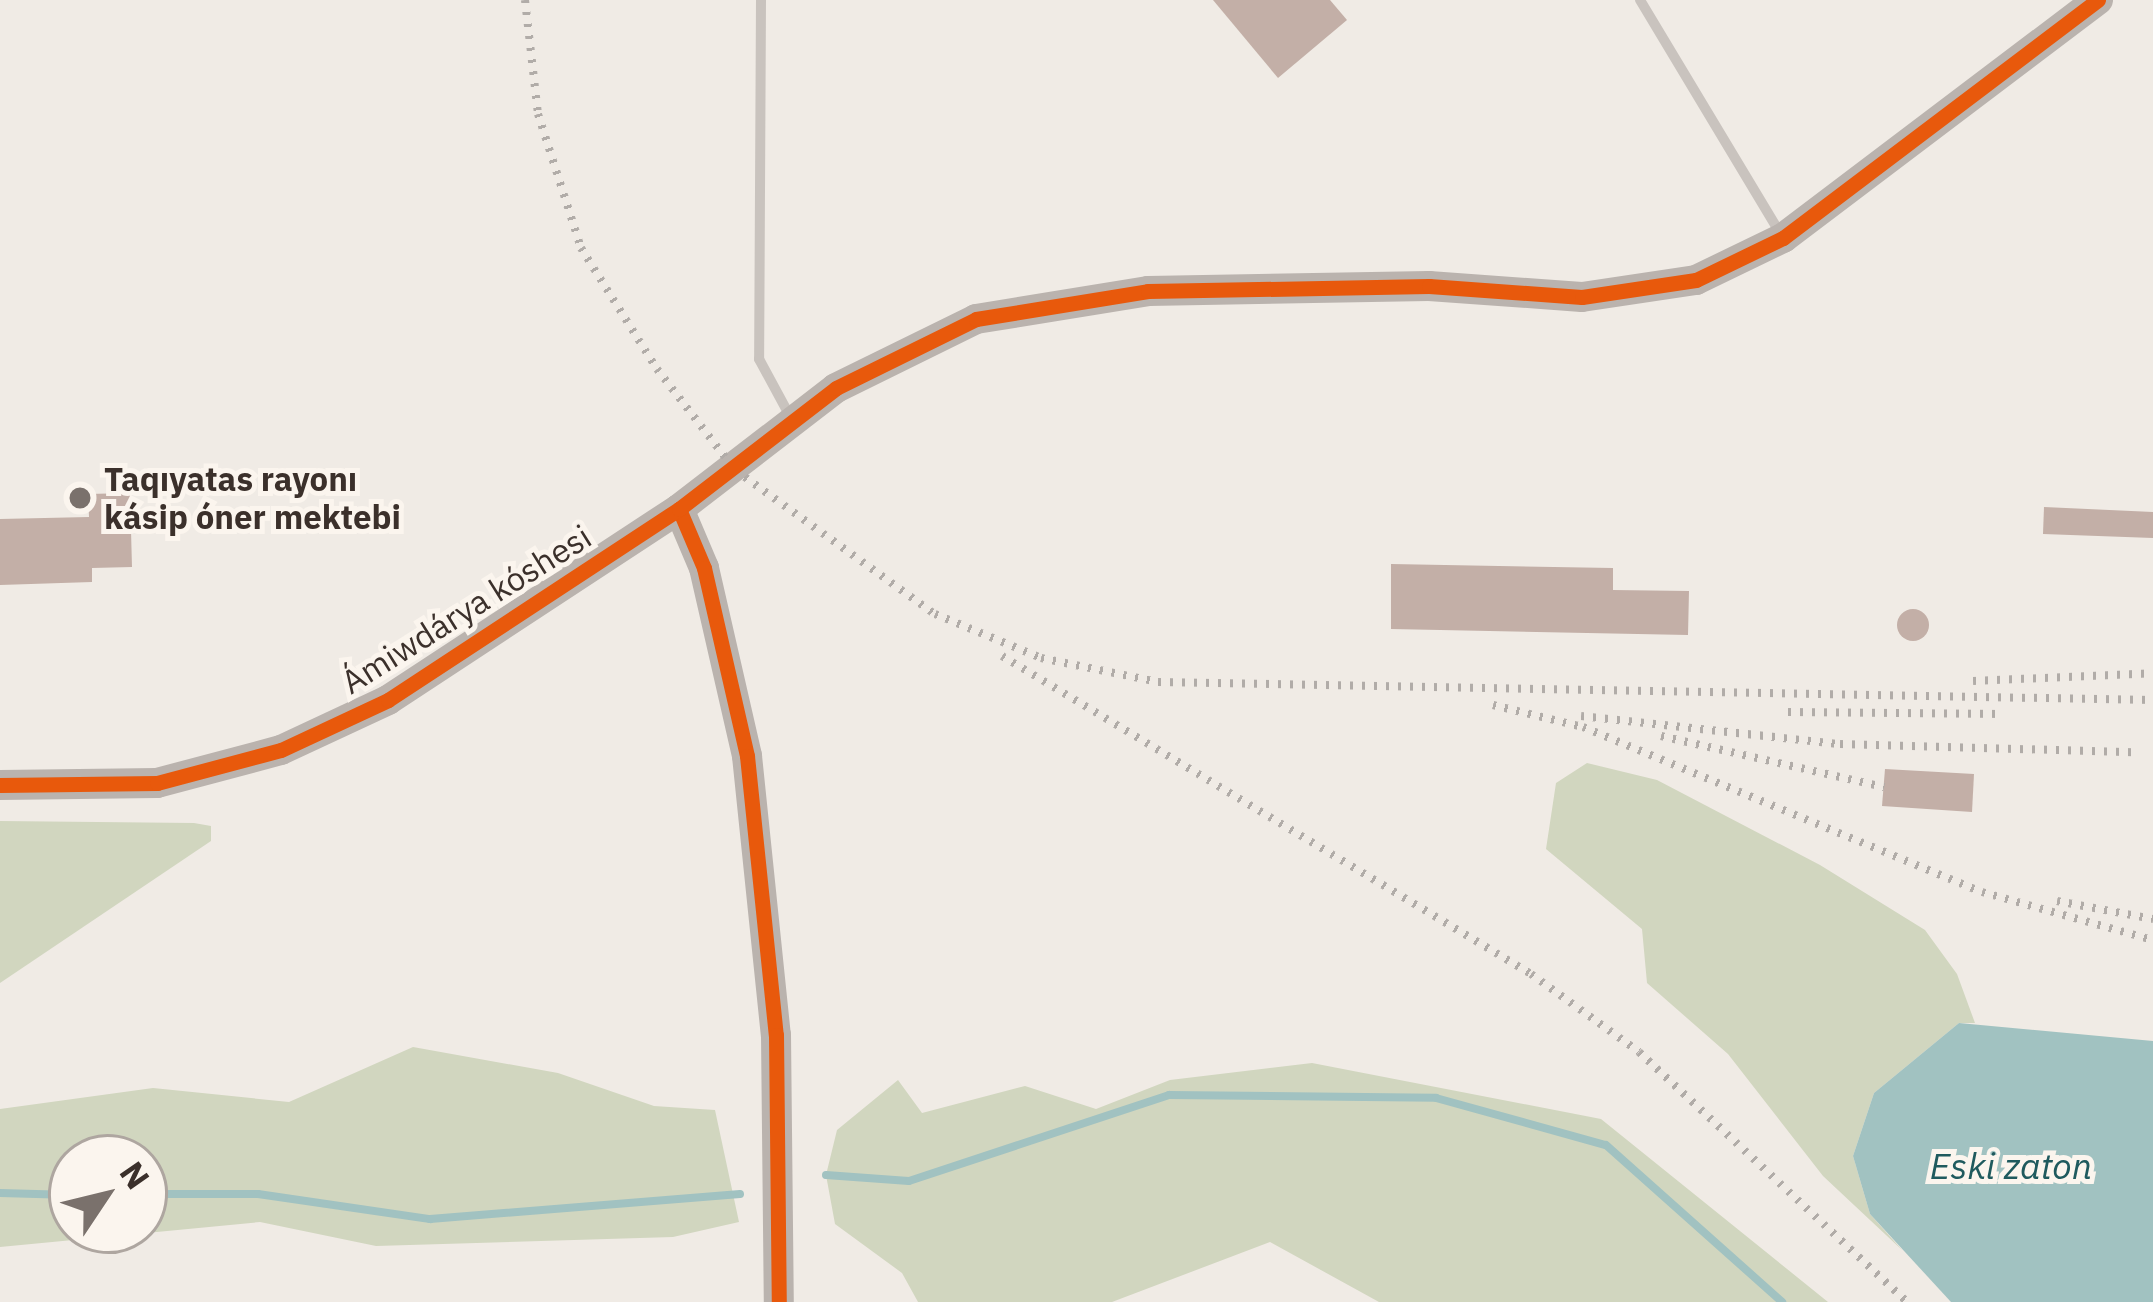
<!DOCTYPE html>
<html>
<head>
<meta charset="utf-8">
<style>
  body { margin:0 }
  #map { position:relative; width:2153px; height:1302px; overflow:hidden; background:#f0ebe5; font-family:"IBM Plex Sans",sans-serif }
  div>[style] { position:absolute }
  .green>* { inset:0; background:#d1d6bf }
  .water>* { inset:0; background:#a1c2c1 }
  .stream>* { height:8px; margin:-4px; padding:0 4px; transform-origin:4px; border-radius:4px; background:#a1c2c1 }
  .building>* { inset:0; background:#c3afa7 }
  .round { border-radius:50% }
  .lane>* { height:10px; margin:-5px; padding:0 5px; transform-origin:5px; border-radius:5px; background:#c9c3be }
  .secondary>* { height:30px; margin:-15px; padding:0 15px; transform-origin:15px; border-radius:15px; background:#bab3ae }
  .rail>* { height:8px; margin-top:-4px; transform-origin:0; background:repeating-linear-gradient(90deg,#b1aca8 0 3px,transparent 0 12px) }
  .cycleway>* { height:15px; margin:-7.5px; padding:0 7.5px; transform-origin:7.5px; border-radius:7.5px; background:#e8590c }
  .dots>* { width:33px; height:33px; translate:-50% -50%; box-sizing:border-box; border:6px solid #fbf5ee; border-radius:50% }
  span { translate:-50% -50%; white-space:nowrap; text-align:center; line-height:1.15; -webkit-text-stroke:10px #fbf5ee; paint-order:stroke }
  .poi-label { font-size:33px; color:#3b302b; font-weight:700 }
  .left { translate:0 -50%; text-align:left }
  .street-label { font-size:33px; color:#3b302b }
  .water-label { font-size:36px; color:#1f5a5e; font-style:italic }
  .north { position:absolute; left:48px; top:1134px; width:120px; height:120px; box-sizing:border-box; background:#fbf5ee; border:3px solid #aea6a0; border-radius:50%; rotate:55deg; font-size:33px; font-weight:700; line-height:48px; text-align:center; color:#3b302b }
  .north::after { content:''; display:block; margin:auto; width:42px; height:54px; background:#7a716c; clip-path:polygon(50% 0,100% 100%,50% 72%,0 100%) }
</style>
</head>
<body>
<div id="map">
  <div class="green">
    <div style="clip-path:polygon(1587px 763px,1657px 780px,1820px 865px,1925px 930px,1957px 974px,1975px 1023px,1959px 1023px,1874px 1093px,1853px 1156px,1870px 1214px,1902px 1250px,1823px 1176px,1728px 1054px,1647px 983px,1642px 929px,1546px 849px,1556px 783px)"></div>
    <div style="clip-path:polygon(0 821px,194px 823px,211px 826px,211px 841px,0 983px)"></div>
    <div style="clip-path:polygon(evenodd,413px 1047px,558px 1073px,654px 1106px,715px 1110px,739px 1222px,673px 1237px,376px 1246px,260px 1222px,0 1247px,0 1109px,153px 1088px,289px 1102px,413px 1047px,72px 1158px,144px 1158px,144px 1230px,72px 1230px,72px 1158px)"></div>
    <div style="clip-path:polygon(1312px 1063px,1601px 1119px,1828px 1302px,1379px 1302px,1270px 1242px,1112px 1302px,918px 1302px,902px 1273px,835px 1224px,826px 1175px,837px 1130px,898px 1080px,922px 1113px,1025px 1086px,1096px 1109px,1170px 1080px)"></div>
  </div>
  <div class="water">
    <div style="clip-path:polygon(1959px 1023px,2153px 1041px,2153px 1302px,1951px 1302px,1870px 1214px,1853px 1156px,1874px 1093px)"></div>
  </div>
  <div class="stream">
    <div style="left:826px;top:1175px;width:83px;rotate:4.1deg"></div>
    <div style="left:909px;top:1181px;width:274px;rotate:-18.3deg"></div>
    <div style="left:1169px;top:1095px;width:267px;rotate:0.6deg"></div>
    <div style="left:1436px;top:1098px;width:176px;rotate:15.5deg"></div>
    <div style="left:1606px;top:1145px;width:236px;rotate:41.7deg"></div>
    <div style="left:0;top:1193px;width:72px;rotate:1.6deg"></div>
    <div style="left:144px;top:1194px;width:114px"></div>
    <div style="left:258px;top:1194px;width:174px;rotate:8.3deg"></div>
    <div style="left:430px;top:1219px;width:311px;rotate:-4.6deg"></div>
  </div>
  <div class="building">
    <div style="clip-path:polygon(1213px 0,1330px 0,1347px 20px,1278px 78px)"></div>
    <div style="clip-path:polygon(130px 493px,132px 567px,92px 568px,92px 582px,0 585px,0 519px,89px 517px,88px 494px)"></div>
    <div style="clip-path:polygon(2044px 507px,2153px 512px,2153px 538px,2043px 534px)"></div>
    <div style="clip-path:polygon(1391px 564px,1613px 568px,1613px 590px,1689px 591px,1688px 635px,1391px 629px)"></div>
    <div class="round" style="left:1897px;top:609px;width:32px;height:32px"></div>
    <div style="clip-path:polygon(1885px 769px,1974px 774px,1972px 812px,1882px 806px)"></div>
  </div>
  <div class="lane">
    <div style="left:761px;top:0;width:359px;rotate:90.3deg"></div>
    <div style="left:759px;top:359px;width:69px;rotate:61.6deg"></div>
    <div style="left:1640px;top:0;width:274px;rotate:59deg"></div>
  </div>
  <div class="secondary">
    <div style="left:679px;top:509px;width:64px;rotate:67deg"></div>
    <div style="left:704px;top:568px;width:193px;rotate:77.1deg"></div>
    <div style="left:747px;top:756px;width:281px;rotate:84.1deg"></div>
    <div style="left:776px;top:1035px;width:267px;rotate:89.4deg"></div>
    <div style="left:0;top:785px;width:157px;rotate:-0.7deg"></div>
    <div style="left:157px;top:783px;width:128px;rotate:-14.9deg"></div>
    <div style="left:281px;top:750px;width:118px;rotate:-25deg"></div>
    <div style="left:388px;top:700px;width:348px;rotate:-33.3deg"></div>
    <div style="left:679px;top:509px;width:198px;rotate:-37.6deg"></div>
    <div style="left:836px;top:388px;width:156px;rotate:-26.2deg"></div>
    <div style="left:976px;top:319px;width:174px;rotate:-9.2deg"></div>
    <div style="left:1148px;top:291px;width:281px;rotate:-1deg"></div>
    <div style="left:1429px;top:286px;width:153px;rotate:4.1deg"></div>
    <div style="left:1582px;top:297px;width:115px;rotate:-8.5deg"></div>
    <div style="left:1696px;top:280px;width:97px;rotate:-25.8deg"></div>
    <div style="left:1783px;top:238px;width:395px;rotate:-37.1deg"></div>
  </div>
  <div class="rail">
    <div style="left:525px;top:0;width:115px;rotate:83.5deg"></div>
    <div style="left:538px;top:114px;width:141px;rotate:72.2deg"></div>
    <div style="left:581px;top:248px;width:143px;rotate:57.9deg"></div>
    <div style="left:657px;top:369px;width:128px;rotate:52.3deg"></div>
    <div style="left:735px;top:470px;width:246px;rotate:35.8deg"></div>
    <div style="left:935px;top:614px;width:115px;rotate:22.5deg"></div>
    <div style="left:1041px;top:658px;width:119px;rotate:11.6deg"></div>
    <div style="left:1158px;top:682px;width:995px;rotate:1.04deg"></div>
    <div style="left:1002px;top:656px;width:617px;rotate:31.01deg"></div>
    <div style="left:1531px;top:974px;width:133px;rotate:35.8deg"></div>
    <div style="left:1639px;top:1052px;width:367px;rotate:43deg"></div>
    <div style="left:1973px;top:681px;width:180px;rotate:-2.5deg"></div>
    <div style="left:1493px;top:705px;width:93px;rotate:13.7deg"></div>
    <div style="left:1583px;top:727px;width:432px;rotate:22.5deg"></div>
    <div style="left:1982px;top:892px;width:178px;rotate:15.7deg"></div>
    <div style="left:1788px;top:712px;width:216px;rotate:0.5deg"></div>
    <div style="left:1581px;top:716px;width:261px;rotate:6.2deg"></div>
    <div style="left:1840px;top:744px;width:293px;rotate:1.6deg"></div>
    <div style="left:1661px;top:736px;width:229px;rotate:12.9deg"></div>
    <div style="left:2057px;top:901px;width:98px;rotate:10.6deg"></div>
  </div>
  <div class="cycleway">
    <div style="left:679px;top:509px;width:64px;rotate:67deg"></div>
    <div style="left:704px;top:568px;width:193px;rotate:77.1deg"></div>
    <div style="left:747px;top:756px;width:281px;rotate:84.1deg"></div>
    <div style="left:776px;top:1035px;width:267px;rotate:89.4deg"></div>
    <div style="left:0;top:785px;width:157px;rotate:-0.7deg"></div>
    <div style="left:157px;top:783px;width:128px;rotate:-14.9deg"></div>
    <div style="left:281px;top:750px;width:118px;rotate:-25deg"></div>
    <div style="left:388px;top:700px;width:348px;rotate:-33.3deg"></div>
    <div style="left:679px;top:509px;width:198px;rotate:-37.6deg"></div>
    <div style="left:836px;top:388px;width:156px;rotate:-26.2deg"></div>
    <div style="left:976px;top:319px;width:174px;rotate:-9.2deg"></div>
    <div style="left:1148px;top:291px;width:281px;rotate:-1deg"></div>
    <div style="left:1429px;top:286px;width:153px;rotate:4.1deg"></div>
    <div style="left:1582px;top:297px;width:115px;rotate:-8.5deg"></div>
    <div style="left:1696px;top:280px;width:97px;rotate:-25.8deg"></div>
    <div style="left:1783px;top:238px;width:395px;rotate:-37.1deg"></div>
  </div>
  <div class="dots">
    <div style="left:80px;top:498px;background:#7a716c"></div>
  </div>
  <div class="poi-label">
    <span class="left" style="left:104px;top:498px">Taqıyatas rayonı<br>kásip óner mektebi</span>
  </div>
  <div class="street-label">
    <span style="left:466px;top:609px;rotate:-32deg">Ámiwdárya kóshesi</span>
  </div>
  <div class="water-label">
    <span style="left:2011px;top:1166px">Eski zaton</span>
  </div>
  <div class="north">N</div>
</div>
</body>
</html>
